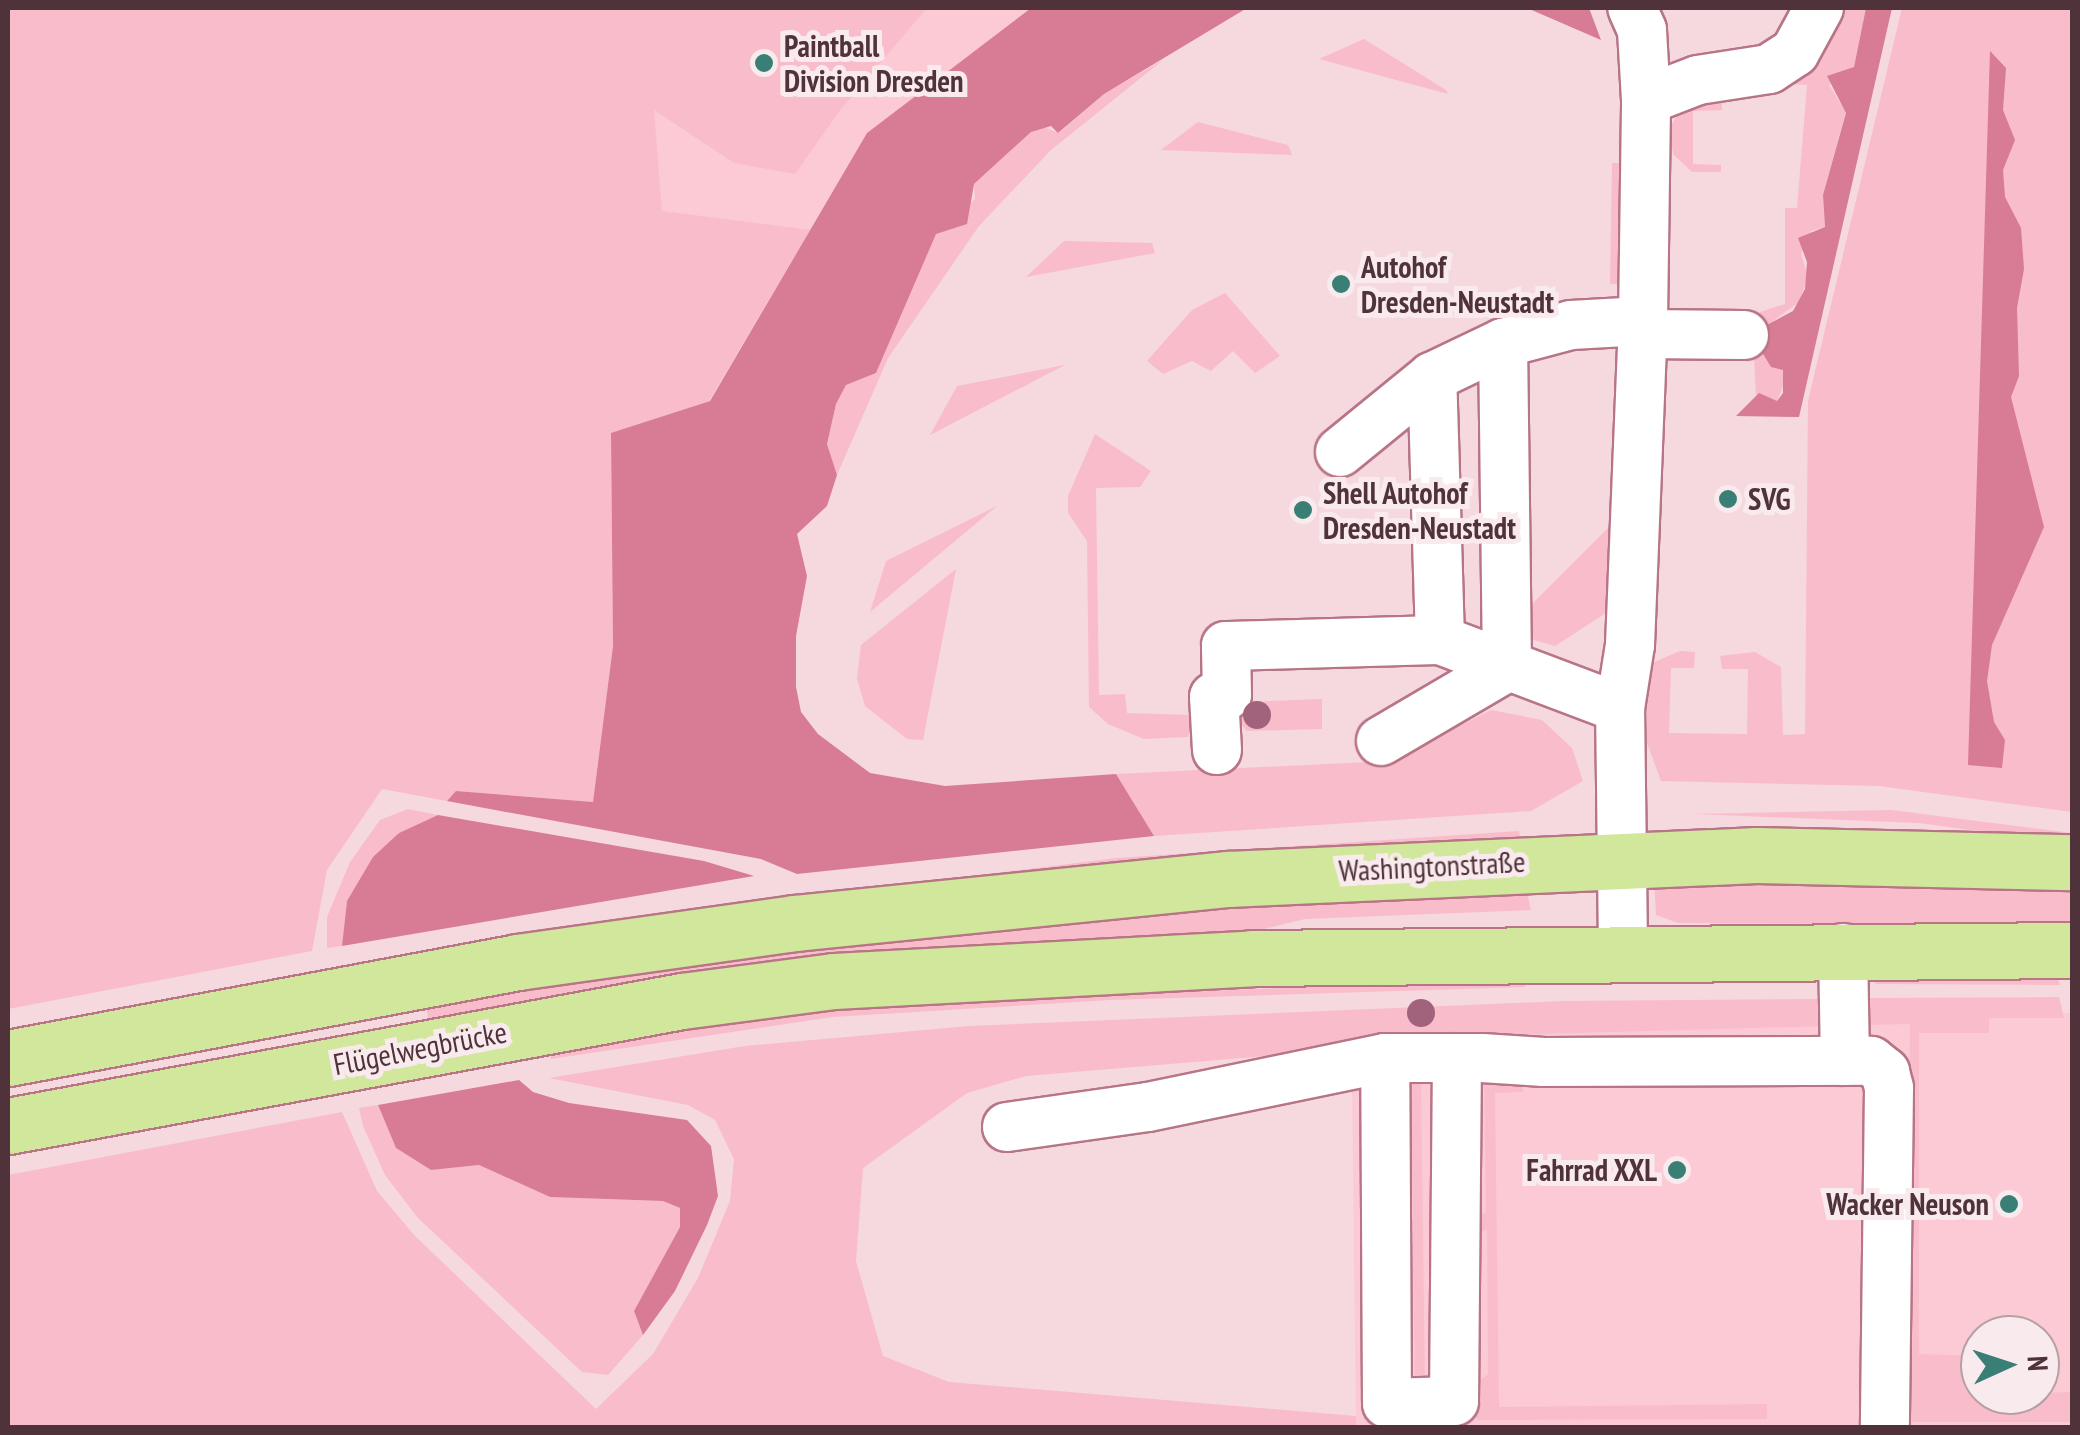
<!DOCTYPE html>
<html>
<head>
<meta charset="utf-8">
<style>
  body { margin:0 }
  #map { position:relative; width:2080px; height:1435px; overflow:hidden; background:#f6d8df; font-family:"PT Sans Narrow",sans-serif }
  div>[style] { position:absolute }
  .built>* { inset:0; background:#fbcad5 }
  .green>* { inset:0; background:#f9bcca }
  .forest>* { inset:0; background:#d87b94 }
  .roads { filter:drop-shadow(2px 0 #b77586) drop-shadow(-2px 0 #b77586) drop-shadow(0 2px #b77586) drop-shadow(0 -2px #b77586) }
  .minor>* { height:48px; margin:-24px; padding:0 24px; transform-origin:24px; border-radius:24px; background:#fff }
  .major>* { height:55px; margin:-27.5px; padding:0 27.5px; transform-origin:27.5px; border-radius:27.5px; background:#d1e79b }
  .trees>* { width:28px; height:28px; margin:-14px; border-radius:50%; background:#a1637b }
  .dots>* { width:28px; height:28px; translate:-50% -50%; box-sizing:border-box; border:5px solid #f9eaed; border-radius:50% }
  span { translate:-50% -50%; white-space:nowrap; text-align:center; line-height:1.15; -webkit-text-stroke:10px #f9eaed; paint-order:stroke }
  .poi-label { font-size:30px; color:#4f323a; font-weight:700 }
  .left { translate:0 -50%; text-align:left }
  .right { translate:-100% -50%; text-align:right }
  .street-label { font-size:30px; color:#4f323a }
  .frame { position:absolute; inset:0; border:10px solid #4f323a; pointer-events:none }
  .north { position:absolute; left:1960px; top:1315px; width:100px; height:100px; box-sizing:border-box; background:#f9eaed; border:2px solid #b5a0a5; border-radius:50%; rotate:87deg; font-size:28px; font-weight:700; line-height:40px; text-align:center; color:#4f323a }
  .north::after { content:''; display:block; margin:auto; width:35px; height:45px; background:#397f75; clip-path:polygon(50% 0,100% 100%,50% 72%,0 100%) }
</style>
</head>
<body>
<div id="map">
  <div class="built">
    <div style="clip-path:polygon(596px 8px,1031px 8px,867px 133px,709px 401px)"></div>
    <div style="clip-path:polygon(evenodd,1909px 1012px,2072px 1013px,2072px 1427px,1356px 1427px,1352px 1084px,1401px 1038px,1909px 1023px,1909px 1012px,1980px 1335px,2040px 1335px,2040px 1395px,1980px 1395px,1980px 1335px)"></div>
  </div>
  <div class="green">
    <div style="clip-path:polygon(8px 8px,927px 8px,841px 109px,795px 174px,734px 163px,654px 110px,662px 211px,810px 230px,709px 401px,611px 434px,613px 646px,593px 802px,457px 791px,447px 801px,382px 789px,327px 870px,312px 951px,8px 1009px)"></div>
    <div style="clip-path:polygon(1844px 8px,1866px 8px,1854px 67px,1829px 85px,1846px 112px,1823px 195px,1825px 227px,1811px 231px,1801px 254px,1808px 277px,1799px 302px,1773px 321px,1785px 381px,1777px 401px,1756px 395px,1753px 337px,1760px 312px,1785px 304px,1785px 208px,1797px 208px,1807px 85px,1768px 83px,1837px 23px)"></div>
    <div style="clip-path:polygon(1902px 8px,2072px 8px,2072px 812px,1879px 786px,1661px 781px,1647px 743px,1647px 665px,1680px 651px,1695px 652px,1694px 668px,1671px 668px,1669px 733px,1747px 734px,1748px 669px,1722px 669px,1720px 656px,1755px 652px,1781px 667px,1783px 735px,1805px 734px,1808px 401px)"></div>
    <div style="clip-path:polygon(1364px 39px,1446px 90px,1448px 94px,1319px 59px)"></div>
    <div style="clip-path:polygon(1163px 60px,1051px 150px,979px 226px,888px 358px,837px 475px,827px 444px,836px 404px,846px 385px,876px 373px,926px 253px,936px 234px,975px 199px,974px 184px,1031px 132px,1041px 126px,1059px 133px,1104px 94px)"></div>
    <div style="clip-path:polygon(1708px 96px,1722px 100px,1722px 110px,1693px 111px,1693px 164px,1721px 165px,1721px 172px,1692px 172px,1673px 154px,1670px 128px,1683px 104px)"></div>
    <div style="clip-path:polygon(1198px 122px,1288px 145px,1292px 155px,1161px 150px)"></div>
    <div style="clip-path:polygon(1612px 163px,1624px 163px,1621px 284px,1610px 284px)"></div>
    <div style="clip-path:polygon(1064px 241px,1152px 243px,1155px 253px,1026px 277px)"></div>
    <div style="clip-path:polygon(1225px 293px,1280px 356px,1255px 373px,1233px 351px,1211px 371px,1192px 361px,1163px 374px,1147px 361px,1192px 310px)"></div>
    <div style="clip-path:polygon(1065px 365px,930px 435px,957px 386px)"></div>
    <div style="clip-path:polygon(1095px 434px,1151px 471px,1140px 487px,1096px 488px,1099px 695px,1125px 694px,1127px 713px,1190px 715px,1195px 719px,1188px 737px,1144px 739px,1108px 724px,1089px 707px,1087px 541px,1068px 513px,1068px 496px)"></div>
    <div style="clip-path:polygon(997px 506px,870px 612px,886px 561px)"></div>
    <div style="clip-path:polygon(1616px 520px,1609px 611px,1555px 646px,1527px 638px,1525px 611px)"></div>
    <div style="clip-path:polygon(956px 569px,923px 740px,907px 739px,865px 706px,857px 679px,861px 645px)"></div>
    <div style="clip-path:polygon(1322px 699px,1322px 729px,1247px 731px,1238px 721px,1242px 702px)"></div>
    <div style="clip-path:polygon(1491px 710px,1542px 720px,1572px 748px,1583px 781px,1531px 811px,1154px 836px,1116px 774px,1389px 761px)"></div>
    <div style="clip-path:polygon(408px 809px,438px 815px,399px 833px,347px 901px,342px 946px,327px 948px,327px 917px,350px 862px,380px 820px)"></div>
    <div style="clip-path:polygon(1891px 810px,2072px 833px,2072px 844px,1919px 823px,1694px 814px)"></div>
    <div style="clip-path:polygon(1519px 831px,1521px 843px,602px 922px,1117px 858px)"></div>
    <div style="clip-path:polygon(1654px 878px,2072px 879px,2072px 925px,1678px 923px,1656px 915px)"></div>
    <div style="clip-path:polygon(1524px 880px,1531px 910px,1305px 919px,1244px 934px,812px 959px,633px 981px,429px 1020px,425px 1004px,755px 947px)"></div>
    <div style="clip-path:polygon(1879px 975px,2057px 977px,2060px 985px,1875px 984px)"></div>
    <div style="clip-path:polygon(1525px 977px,1525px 987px,1110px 1000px,833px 1017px,551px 1059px,550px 1050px,832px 1008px)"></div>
    <div style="clip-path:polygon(2059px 997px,2064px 1018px,1989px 1018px,1989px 1033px,1919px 1033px,1919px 1354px,1980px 1356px,1980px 1395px,2072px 1392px,2072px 1422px,1907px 1422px,1910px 1024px,1865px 1025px,1865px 998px)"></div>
    <div style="clip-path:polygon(1825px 999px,1827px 1026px,1401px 1038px,1314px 1052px,1026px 1076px,967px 1093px,863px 1168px,856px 1261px,883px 1356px,949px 1382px,1356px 1416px,1356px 1427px,8px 1428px,8px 1175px,342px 1112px,377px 1191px,415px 1236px,596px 1409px,653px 1354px,698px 1278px,730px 1201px,734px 1159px,715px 1120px,688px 1105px,549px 1078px,745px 1046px,969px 1026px,1564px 1001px)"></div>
    <div style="clip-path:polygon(1484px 1077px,1523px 1081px,1523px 1092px,1495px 1093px,1499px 1407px,1767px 1404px,1767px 1419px,1478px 1420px,1471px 1412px,1470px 1388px,1488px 1374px,1487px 1229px,1469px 1238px,1469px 1223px,1486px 1212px)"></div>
    <div style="clip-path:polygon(1411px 1079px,1421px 1079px,1425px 1393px,1415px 1393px)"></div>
    <div style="clip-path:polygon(378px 1105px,396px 1148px,431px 1170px,479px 1165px,550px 1197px,663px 1201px,680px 1208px,680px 1227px,634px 1311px,643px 1335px,608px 1375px,582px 1372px,417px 1217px,385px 1175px,363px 1126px,359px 1108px)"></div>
  </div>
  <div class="forest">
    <div style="clip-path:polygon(1031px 8px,1247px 8px,1104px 94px,1058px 133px,1051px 126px,1031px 132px,974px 184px,967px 224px,936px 234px,876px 373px,846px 385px,836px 404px,827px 444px,837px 475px,827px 506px,797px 534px,807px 576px,796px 636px,796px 687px,801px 712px,818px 734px,870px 773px,945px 786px,1116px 774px,1154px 836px,797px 874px,761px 859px,447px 801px,456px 791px,593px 802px,613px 646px,611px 433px,710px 401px,867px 133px)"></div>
    <div style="clip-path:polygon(1527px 8px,1589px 8px,1601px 40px)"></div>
    <div style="clip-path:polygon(1866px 8px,1892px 8px,1799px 417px,1736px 416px,1759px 393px,1777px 401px,1783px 393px,1783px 370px,1771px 367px,1757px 344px,1763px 327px,1793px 311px,1805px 289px,1807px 262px,1798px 238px,1825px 227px,1823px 195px,1846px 113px,1827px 76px,1854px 67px)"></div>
    <div style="clip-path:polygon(1990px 51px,2006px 68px,2003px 110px,2015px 140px,2003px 170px,2005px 197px,2021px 228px,2024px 269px,2017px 308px,2019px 376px,2011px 397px,2044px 527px,1992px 645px,1987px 681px,1994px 722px,2005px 740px,2002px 768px,1968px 765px)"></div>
    <div style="clip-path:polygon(438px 815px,704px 861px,754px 876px,342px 946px,347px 901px,373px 857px,399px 833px)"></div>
    <div style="clip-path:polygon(519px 1080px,533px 1092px,569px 1103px,687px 1120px,711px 1146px,718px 1196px,707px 1225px,675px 1291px,643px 1335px,634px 1311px,680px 1227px,680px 1208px,663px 1201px,550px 1197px,479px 1165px,431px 1170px,396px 1148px,378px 1105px)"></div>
  </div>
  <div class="roads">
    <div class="minor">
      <div style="left:1646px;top:100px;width:56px;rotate:-21deg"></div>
      <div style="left:1698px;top:80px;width:72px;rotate:-8.8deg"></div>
      <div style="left:1769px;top:69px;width:31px;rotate:-33deg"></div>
      <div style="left:1795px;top:52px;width:50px;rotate:-61.4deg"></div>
      <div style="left:1643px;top:334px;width:101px;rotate:0.6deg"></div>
      <div style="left:1340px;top:452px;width:119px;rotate:-39.2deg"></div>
      <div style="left:1620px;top:708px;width:192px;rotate:-159.3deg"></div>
      <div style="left:1440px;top:640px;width:263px;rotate:-91.7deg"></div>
      <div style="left:1432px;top:377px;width:79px;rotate:-25.6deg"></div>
      <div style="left:1503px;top:343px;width:70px;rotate:-14.8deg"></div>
      <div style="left:1571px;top:325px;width:72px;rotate:-3.2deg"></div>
      <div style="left:1643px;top:321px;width:221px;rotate:-89.2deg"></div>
      <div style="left:1646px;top:100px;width:70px;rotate:-93.3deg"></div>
      <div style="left:1642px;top:30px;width:24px;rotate:-114deg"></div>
      <div style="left:1381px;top:741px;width:146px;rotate:-30.4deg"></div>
      <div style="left:1507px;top:667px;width:324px;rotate:-90.7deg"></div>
      <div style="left:1217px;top:750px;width:53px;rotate:-93.2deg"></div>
      <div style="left:1214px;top:697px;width:13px;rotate:-9deg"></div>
      <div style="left:1227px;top:695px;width:49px;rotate:-91.2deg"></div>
      <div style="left:1226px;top:646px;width:214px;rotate:-1.6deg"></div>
      <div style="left:1843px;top:948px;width:113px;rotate:89deg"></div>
      <div style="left:1623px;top:949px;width:241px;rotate:-90.7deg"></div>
      <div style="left:1620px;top:708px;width:64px;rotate:-81deg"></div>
      <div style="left:1630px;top:645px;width:324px;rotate:-87.7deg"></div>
      <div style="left:1457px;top:1058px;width:343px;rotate:90.5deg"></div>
      <div style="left:1454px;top:1401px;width:67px;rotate:178.3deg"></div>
      <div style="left:1387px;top:1403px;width:345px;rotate:-90.3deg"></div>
      <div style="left:1385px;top:1058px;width:97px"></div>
      <div style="left:1482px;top:1058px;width:62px;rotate:3.7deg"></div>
      <div style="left:1544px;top:1062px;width:327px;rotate:-0.2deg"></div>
      <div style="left:1871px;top:1061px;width:18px;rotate:38deg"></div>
      <div style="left:1885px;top:1072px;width:16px;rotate:76deg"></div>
      <div style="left:1889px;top:1088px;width:340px;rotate:90.7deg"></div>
      <div style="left:1007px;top:1127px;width:142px;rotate:-8.1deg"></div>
      <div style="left:1148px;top:1107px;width:242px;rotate:-11.7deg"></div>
    </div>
    <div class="major">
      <div style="left:8px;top:1058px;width:519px;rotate:-10.66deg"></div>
      <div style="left:518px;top:962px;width:279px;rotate:-8deg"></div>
      <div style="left:794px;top:923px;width:436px;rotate:-5.8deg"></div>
      <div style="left:1228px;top:879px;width:529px;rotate:-2.6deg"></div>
      <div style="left:1756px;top:855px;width:316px;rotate:1.3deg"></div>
      <div style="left:8px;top:1126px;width:685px;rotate:-10.51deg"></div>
      <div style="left:682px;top:1001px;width:153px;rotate:-7.5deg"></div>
      <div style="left:834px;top:981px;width:419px;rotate:-3.1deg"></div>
      <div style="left:1252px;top:958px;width:820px;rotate:-0.56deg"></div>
    </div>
  </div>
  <div class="trees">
    <div style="left:1257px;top:715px"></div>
    <div style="left:1421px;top:1013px"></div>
  </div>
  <div class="dots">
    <div style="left:764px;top:63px;background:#397f75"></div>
    <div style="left:1341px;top:284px;background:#397f75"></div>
    <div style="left:1728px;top:499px;background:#397f75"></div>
    <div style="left:1303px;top:510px;background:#397f75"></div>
    <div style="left:1677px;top:1170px;background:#397f75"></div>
    <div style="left:2009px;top:1204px;background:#397f75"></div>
  </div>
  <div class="poi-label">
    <span class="left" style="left:784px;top:63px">Paintball<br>Division Dresden</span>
    <span class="left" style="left:1361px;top:284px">Autohof<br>Dresden-Neustadt</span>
    <span class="left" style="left:1323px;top:510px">Shell Autohof<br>Dresden-Neustadt</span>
    <span class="left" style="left:1748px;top:499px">SVG</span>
    <span class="right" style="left:1657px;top:1170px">Fahrrad XXL</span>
    <span class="right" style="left:1989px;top:1204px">Wacker Neuson</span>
  </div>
  <div class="street-label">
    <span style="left:1432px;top:866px;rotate:-3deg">Washingtonstraße</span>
    <span style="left:420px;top:1048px;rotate:-11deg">Flügelwegbrücke</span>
  </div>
  <div class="frame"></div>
  <div class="north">N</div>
</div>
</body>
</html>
